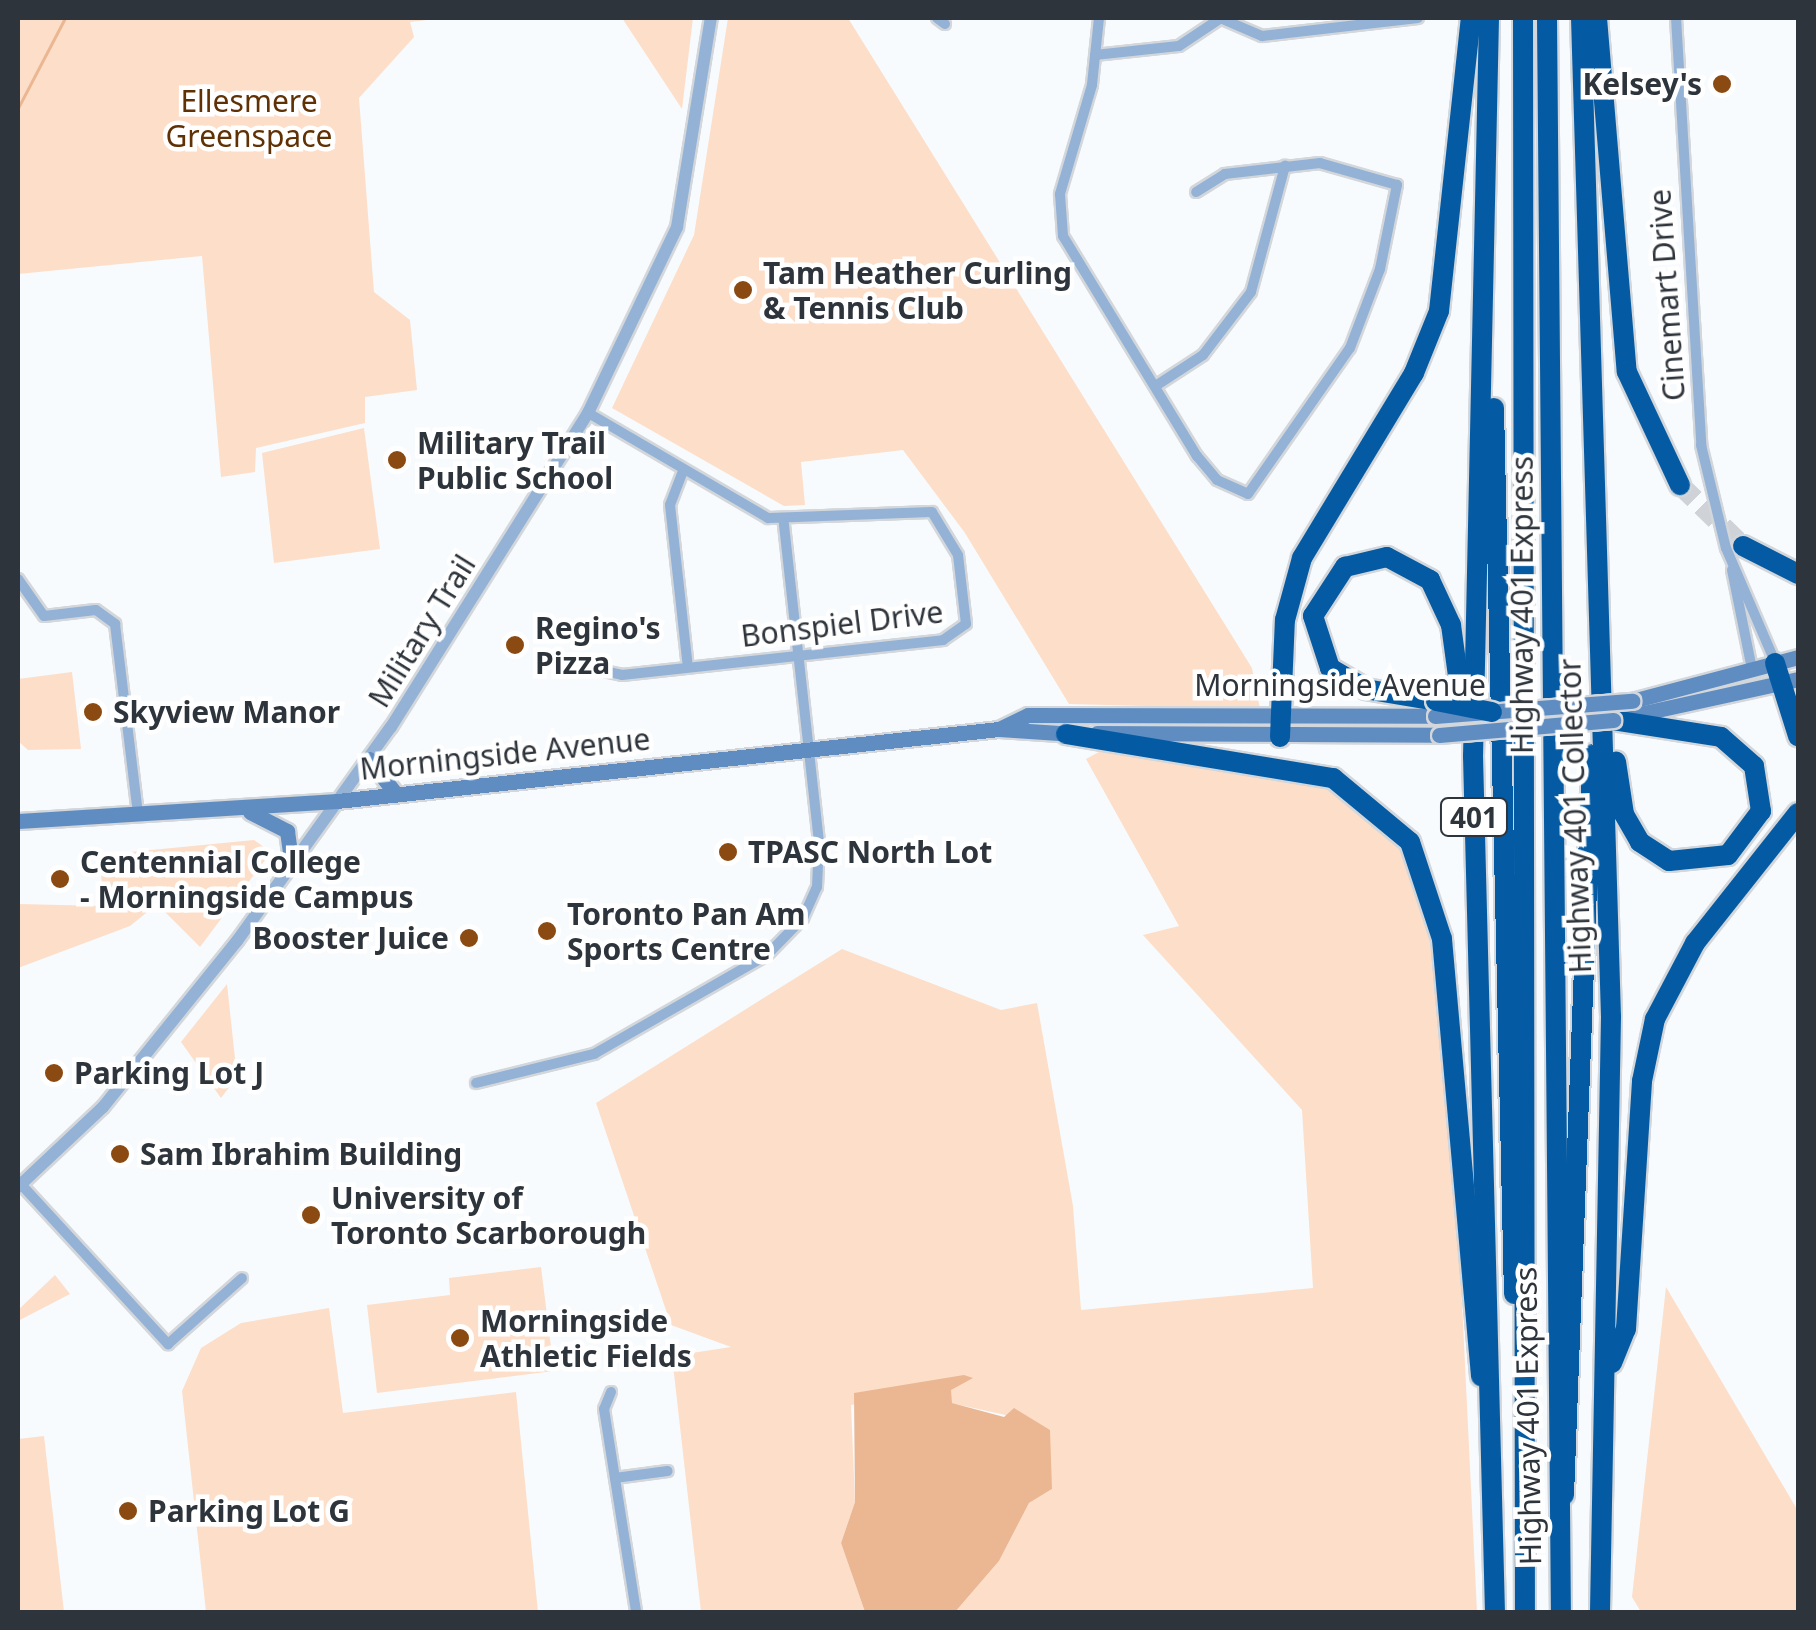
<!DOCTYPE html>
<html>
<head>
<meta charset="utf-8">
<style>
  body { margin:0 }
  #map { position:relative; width:1816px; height:1630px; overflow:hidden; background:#f7fbfe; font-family:"Noto Sans",sans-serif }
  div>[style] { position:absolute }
  .green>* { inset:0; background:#fddec9 }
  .water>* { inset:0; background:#ebb793 }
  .stream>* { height:2.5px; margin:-1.25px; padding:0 1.25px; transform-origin:1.25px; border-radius:1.25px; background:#ebb793 }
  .motorway-tunnel>* { height:20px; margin-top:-10px; transform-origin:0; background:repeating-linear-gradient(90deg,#cfd3d7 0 20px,transparent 0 30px) }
  .roads { filter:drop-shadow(2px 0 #d3d7db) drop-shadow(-2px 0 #d3d7db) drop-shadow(0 2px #d3d7db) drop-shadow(0 -2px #d3d7db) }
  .minor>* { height:10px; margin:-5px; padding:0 5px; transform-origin:5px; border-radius:5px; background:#93b2d5 }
  .tertiary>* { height:12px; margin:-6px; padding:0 6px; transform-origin:6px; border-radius:6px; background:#93b2d5 }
  .secondary>* { height:15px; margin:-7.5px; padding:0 7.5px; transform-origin:7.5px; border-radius:7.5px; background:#5f8dc1 }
  .motorway>* { height:20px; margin:-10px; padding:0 10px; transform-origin:10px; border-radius:10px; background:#055ba3 }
  .bridges { filter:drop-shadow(2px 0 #d3d7db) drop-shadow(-2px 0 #d3d7db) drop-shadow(0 2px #d3d7db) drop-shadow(0 -2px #d3d7db) }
  .secondary-bridge>* { height:15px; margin:-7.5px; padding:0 7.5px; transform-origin:7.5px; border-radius:7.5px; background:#5f8dc1 }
  .motorway-bridge>* { height:20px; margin:-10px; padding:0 10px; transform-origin:10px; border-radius:10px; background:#055ba3 }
  .dots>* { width:28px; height:28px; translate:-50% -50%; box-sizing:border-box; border:5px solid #fff; border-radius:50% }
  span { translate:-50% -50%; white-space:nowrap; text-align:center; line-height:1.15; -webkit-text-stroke:9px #fff; paint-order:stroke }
  .shield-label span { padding:2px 8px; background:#fff; border:2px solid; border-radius:8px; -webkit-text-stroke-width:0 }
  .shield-label { font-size:28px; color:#2e343b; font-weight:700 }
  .poi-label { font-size:30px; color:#2e343b; font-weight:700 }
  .right { translate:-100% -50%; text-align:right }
  .left { translate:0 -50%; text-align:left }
  .park-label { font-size:30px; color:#603105 }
  .street-label { font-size:30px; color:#2e343b }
  .frame { position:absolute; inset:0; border:20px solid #2e343b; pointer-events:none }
</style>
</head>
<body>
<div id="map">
  <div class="green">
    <div style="clip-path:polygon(18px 18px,444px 18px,410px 22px,414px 37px,359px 98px,374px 292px,410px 320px,417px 390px,365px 397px,365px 423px,256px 448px,255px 472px,221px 477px,202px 256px,18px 274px)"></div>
    <div style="clip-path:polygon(622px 18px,693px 18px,682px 109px)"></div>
    <div style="clip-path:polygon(728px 18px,848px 18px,1252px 668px,1260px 709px,1069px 704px,965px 533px,903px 450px,801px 462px,805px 505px,784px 506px,612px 408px,694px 235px)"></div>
    <div style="clip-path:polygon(364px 428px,380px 549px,274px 563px,262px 453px)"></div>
    <div style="clip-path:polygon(72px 672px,81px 749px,28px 750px,18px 741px,18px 679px)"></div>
    <div style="clip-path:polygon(1108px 747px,1334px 788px,1389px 830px,1424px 890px,1455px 1158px,1477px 1612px,955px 1612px,999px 1561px,1029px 1503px,1052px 1489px,1028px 1420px,951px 1403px,951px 1390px,851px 1405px,855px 1502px,841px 1543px,865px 1612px,701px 1612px,672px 1356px,731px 1347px,671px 1325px,596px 1103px,842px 949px,1001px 1010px,1037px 1003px,1073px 1206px,1081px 1310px,1313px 1288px,1302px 1110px,1143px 935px,1179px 926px,1086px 759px)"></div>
    <div style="clip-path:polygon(254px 840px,271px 852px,200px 947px,157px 904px,130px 926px,18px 968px,18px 904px,103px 906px,100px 855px)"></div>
    <div style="clip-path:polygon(227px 984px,237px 1077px,221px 1098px,181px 1042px)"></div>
    <div style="clip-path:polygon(541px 1267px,554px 1371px,377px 1393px,367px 1305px,450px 1295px,449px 1278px)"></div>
    <div style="clip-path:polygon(55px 1275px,70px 1294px,18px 1321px,18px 1310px)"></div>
    <div style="clip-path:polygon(1666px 1287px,1798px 1511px,1798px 1612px,1641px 1612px,1632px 1597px)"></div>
    <div style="clip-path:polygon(329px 1308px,343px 1413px,516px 1392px,538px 1612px,206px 1612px,182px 1391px,201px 1348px,241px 1323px)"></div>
    <div style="clip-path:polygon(44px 1436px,64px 1612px,18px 1612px,18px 1439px)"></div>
  </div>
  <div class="water">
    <div style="clip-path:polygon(964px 1375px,973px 1378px,951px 1390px,952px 1403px,1004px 1417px,1014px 1408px,1050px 1430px,1052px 1489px,1029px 1503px,999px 1561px,955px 1612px,865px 1612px,841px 1543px,855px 1502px,854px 1393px)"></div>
  </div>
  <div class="stream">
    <div style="left:18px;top:108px;width:102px;rotate:-62.4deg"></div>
  </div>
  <div class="motorway-tunnel">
    <div style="left:1680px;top:485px;width:88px;rotate:44.1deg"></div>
  </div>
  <div class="roads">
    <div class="minor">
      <div style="left:937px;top:18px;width:10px;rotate:37deg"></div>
      <div style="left:1099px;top:18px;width:67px;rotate:96deg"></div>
      <div style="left:1092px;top:85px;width:114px;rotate:106.4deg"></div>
      <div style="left:1060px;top:194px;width:42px;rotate:85.9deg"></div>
      <div style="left:1063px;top:236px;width:258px;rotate:58.7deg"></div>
      <div style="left:1197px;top:456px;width:31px;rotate:50deg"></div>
      <div style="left:1217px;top:480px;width:34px;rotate:24deg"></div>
      <div style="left:1248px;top:494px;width:178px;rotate:-55.1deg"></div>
      <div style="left:1350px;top:348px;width:85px;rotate:-69.2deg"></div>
      <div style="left:1380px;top:269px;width:86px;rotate:-78.6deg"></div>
      <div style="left:1397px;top:185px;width:80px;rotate:-164.1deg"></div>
      <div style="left:1320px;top:163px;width:96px;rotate:173.4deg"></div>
      <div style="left:1225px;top:174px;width:34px;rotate:148deg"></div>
      <div style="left:1220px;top:18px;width:46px;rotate:23.2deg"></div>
      <div style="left:1262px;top:36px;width:157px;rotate:-6.6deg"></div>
      <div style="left:1676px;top:18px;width:428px;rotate:86.6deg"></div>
      <div style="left:1701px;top:445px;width:106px;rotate:76.4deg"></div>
      <div style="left:1726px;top:548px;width:124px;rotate:66.7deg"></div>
      <div style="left:1095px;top:55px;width:84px;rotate:-6.1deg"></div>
      <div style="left:1179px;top:46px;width:50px;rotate:-33.7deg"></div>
      <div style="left:1157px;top:385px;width:55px;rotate:-33.1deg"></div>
      <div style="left:1203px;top:355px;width:79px;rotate:-52.7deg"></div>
      <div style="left:1251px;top:292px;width:131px;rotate:-74.9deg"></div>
      <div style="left:683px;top:471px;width:36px;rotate:111deg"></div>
      <div style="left:670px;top:505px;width:163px;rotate:83.7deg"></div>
      <div style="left:1732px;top:570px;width:101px;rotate:78.6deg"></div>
      <div style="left:18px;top:579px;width:45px;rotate:54.9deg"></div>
      <div style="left:44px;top:616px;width:52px;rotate:-6.6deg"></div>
      <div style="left:96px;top:610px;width:24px;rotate:36deg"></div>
      <div style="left:115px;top:624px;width:192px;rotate:83.1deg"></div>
      <div style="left:585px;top:667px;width:38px;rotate:12deg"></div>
      <div style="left:622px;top:675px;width:323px;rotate:-6.2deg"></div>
      <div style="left:943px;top:640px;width:28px;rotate:-35deg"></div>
      <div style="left:966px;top:624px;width:69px;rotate:-96.6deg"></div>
      <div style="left:958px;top:555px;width:50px;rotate:-121.2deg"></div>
      <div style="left:932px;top:512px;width:164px;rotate:177.9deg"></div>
      <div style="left:768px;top:518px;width:208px;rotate:-149.7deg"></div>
      <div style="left:476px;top:1083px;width:122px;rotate:-13.8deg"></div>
      <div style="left:594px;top:1054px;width:199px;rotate:-29.8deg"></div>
      <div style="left:767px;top:955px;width:52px;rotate:-45.8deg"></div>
      <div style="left:803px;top:918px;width:34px;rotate:-66deg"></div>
      <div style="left:817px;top:887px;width:45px;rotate:-87.5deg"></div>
      <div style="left:819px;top:842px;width:321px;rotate:-96.3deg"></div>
      <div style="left:18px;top:1181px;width:222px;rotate:47.4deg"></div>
      <div style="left:168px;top:1344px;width:99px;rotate:-41.7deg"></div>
      <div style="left:611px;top:1392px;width:18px;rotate:112deg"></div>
      <div style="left:604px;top:1409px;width:206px;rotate:81deg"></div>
      <div style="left:615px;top:1478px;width:53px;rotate:-7.5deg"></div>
    </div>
    <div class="tertiary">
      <div style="left:18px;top:1187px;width:117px;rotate:-43.3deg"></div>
      <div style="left:103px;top:1107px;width:213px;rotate:-51.1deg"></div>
      <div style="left:237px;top:941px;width:264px;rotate:-54.3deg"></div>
      <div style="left:391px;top:727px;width:371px;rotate:-57.9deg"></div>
      <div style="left:588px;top:413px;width:206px;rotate:-64.4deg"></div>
      <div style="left:677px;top:227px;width:212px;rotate:-80.8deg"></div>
    </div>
    <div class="secondary">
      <div style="left:1632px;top:701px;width:172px;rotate:-14.8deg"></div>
      <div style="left:1621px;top:718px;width:181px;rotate:-12.4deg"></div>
      <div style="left:999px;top:729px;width:75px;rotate:3.8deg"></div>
      <div style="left:1097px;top:733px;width:342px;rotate:0.3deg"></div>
      <div style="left:369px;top:759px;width:43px;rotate:52.6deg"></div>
      <div style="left:250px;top:812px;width:42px;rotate:27.2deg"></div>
      <div style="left:287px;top:831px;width:35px;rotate:82deg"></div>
      <div style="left:18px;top:821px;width:320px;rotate:-3.6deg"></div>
      <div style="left:337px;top:801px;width:666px;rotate:-6.21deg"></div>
      <div style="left:999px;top:729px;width:32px;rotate:-26deg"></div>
      <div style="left:1028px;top:715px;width:407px;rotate:0.1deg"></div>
    </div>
    <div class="motorway">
      <div style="left:1489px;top:18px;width:738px;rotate:91.24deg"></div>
      <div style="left:1473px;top:756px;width:856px;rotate:88.53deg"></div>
      <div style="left:1523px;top:18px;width:1594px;rotate:89.93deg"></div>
      <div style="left:1547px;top:18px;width:1594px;rotate:89.5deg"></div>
      <div style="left:1581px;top:18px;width:999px;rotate:88.28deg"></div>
      <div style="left:1611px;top:1017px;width:595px;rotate:91.06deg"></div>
      <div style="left:1597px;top:18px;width:355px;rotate:85.2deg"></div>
      <div style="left:1627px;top:372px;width:125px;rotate:64.9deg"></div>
      <div style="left:1494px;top:408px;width:886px;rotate:88.71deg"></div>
      <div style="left:1743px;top:546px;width:62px;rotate:27deg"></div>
      <div style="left:1775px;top:663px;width:77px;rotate:72.5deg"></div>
      <div style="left:1436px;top:701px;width:71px;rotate:-170.3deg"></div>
      <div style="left:1366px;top:689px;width:42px;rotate:-149.7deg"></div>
      <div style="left:1330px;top:668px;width:55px;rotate:-108.1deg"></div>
      <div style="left:1313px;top:616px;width:59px;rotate:-56.9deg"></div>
      <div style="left:1345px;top:567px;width:43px;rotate:-13.4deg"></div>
      <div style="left:1387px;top:557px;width:49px;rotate:28.1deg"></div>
      <div style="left:1430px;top:580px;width:50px;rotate:65deg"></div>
      <div style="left:1451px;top:625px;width:89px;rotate:82.2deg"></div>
      <div style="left:1613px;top:720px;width:109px;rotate:8.9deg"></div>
      <div style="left:1721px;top:737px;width:44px;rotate:41.3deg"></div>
      <div style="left:1754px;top:766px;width:46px;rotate:81.2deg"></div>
      <div style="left:1761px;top:811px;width:55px;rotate:126.9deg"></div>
      <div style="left:1728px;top:855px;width:59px;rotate:174.2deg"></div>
      <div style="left:1669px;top:861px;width:35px;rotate:-147deg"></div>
      <div style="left:1640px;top:842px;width:32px;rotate:-120deg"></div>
      <div style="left:1624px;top:814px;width:53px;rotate:-98.7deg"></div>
      <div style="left:1066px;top:734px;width:271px;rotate:9.4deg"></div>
      <div style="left:1333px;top:778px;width:100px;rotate:39.7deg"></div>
      <div style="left:1410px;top:842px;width:102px;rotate:71.7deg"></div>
      <div style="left:1442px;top:939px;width:439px;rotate:84.9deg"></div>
      <div style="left:1280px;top:737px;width:117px;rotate:-87.6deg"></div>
      <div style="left:1285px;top:620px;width:64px;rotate:-74.7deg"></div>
      <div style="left:1302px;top:558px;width:216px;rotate:-58.8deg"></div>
      <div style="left:1414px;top:373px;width:67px;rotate:-68deg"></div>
      <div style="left:1439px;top:311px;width:295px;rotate:-83.8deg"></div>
      <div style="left:1612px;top:1363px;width:37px;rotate:-68deg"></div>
      <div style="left:1626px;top:1329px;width:249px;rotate:-86.3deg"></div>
      <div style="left:1642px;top:1081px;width:63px;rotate:-78.2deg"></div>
      <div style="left:1655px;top:1019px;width:86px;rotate:-62.2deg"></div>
      <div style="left:1695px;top:943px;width:166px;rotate:-51.6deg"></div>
      <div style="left:1564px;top:1495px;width:741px;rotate:-87.83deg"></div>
    </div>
  </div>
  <div class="bridges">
    <div class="secondary-bridge">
      <div style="left:1435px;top:716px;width:198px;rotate:-4.4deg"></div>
      <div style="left:1439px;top:735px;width:175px;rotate:-4.9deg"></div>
    </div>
    <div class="motorway-bridge">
      <div style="left:1436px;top:701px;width:57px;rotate:11.1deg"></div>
    </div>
  </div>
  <div class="dots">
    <div style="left:1722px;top:84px;background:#8a4a12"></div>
    <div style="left:743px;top:290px;background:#8a4a12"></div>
    <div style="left:397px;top:460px;background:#8a4a12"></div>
    <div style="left:515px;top:645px;background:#8a4a12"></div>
    <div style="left:93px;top:712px;background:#8a4a12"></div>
    <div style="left:728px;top:852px;background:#8a4a12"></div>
    <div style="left:60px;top:879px;background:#8a4a12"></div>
    <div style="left:547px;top:931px;background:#8a4a12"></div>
    <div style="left:469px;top:938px;background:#8a4a12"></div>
    <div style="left:54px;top:1073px;background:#8a4a12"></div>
    <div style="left:120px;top:1154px;background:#8a4a12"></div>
    <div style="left:311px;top:1215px;background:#8a4a12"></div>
    <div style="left:460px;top:1338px;background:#8a4a12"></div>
    <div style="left:128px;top:1511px;background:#8a4a12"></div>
  </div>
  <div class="shield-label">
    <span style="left:1474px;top:817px">401</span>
  </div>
  <div class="poi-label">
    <span class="right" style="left:1702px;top:84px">Kelsey's</span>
    <span class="left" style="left:763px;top:290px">Tam Heather Curling<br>&amp; Tennis Club</span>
    <span class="left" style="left:417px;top:460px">Military Trail<br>Public School</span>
    <span class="left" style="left:535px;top:645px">Regino's<br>Pizza</span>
    <span class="left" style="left:113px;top:712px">Skyview Manor</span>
    <span class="left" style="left:748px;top:852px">TPASC North Lot</span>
    <span class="left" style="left:80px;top:879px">Centennial College<br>- Morningside Campus</span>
    <span class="left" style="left:567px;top:931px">Toronto Pan Am<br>Sports Centre</span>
    <span class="right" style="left:449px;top:938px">Booster Juice</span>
    <span class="left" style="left:74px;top:1073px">Parking Lot J</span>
    <span class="left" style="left:140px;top:1154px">Sam Ibrahim Building</span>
    <span class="left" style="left:331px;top:1215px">University of<br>Toronto Scarborough</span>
    <span class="left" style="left:480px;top:1338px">Morningside<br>Athletic Fields</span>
    <span class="left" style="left:148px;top:1511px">Parking Lot G</span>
  </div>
  <div class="park-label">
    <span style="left:249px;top:118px">Ellesmere<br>Greenspace</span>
  </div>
  <div class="street-label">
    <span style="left:1667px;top:295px;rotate:-94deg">Cinemart Drive</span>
    <span style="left:1522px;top:605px;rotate:-90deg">Highway 401 Express</span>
    <span style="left:842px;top:624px;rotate:-7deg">Bonspiel Drive</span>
    <span style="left:422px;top:631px;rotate:-58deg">Military Trail</span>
    <span style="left:1340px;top:685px">Morningside Avenue</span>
    <span style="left:505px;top:754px;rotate:-6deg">Morningside Avenue</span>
    <span style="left:1575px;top:816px;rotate:-92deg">Highway 401 Collector</span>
    <span style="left:1528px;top:1416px;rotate:-91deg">Highway 401 Express</span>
  </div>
  <div class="frame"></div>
</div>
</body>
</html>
